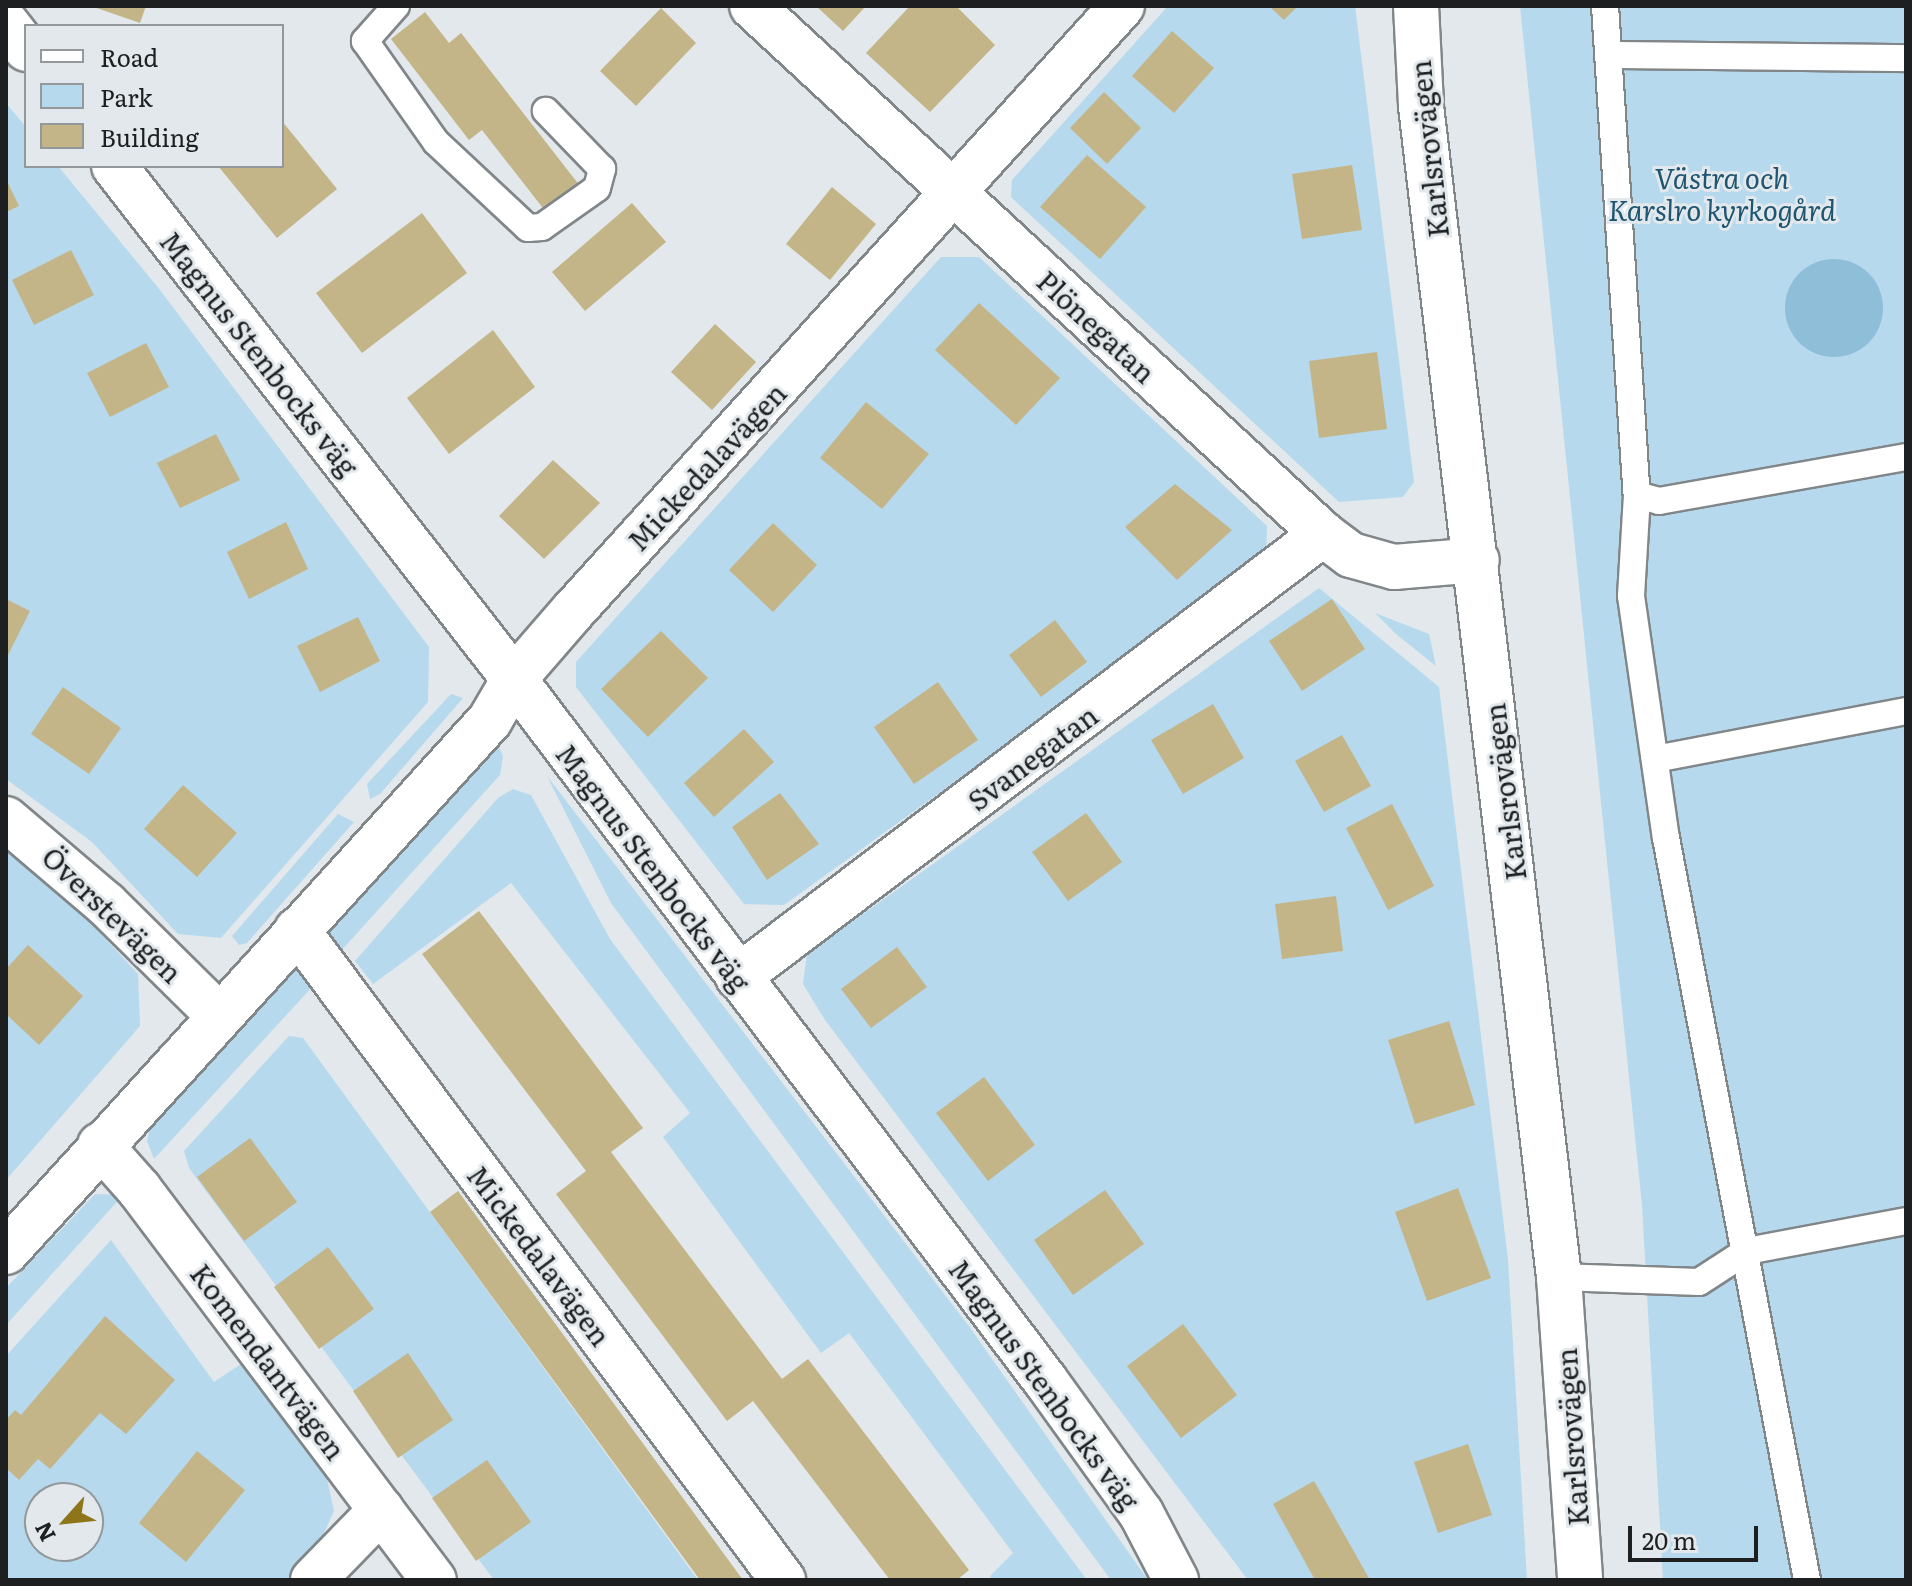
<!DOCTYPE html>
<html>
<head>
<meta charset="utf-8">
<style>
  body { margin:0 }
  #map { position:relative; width:1912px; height:1586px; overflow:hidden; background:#e2e8eb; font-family:Literata,serif }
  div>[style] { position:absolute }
  .green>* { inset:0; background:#b6d9ee }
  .water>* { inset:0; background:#8fbed8 }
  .round { border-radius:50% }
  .building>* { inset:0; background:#c3b588 }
  .roads { filter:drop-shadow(2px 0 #818689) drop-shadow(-2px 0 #818689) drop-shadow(0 2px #818689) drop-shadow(0 -2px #818689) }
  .service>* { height:26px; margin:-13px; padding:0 13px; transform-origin:13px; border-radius:13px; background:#fff }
  .minor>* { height:44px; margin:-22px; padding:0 22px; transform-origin:22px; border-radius:22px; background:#fff }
  .tertiary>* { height:44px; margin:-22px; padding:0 22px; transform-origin:22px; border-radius:22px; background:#fff }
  span { translate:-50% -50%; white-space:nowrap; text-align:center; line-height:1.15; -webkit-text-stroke:6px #e2e8eb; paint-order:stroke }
  .street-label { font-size:28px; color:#1d1f20 }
  .park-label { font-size:28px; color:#1e5672; font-style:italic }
  .frame { position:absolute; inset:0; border:8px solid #1d1f20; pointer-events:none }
  .legend { position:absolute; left:24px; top:24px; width:260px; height:144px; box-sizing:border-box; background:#e2e8eb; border:2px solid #93989a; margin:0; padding:10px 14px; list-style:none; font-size:24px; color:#1d1f20 }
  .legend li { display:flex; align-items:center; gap:16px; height:40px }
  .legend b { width:40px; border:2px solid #93989a }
  .north { position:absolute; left:24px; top:1482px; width:80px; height:80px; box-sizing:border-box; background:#e2e8eb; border:2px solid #93989a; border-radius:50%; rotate:243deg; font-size:22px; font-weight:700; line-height:32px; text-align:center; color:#1d1f20 }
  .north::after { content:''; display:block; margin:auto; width:28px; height:36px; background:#8e751a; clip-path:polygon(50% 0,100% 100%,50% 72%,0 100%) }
  .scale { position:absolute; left:1628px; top:1526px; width:130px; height:36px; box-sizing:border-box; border:4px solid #1d1f20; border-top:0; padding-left:10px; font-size:24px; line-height:28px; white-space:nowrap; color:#1d1f20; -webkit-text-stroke:6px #e2e8eb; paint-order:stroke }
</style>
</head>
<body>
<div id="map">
  <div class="green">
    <div style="clip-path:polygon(1168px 6px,1355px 6px,1414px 482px,1403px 497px,1339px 502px,1011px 197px,1012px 180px)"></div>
    <div style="clip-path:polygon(1520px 6px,1906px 6px,1906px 1580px,1663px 1580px,1642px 1205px)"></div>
    <div style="clip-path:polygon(6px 103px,26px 127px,26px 166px,58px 166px,160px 290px,429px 647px,428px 702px,221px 938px,178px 934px,92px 842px,6px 779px)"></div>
    <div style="clip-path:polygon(941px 257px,979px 257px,1267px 526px,1266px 557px,784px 905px,744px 904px,576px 687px,576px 662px)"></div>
    <div style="clip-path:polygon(1319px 588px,1439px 687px,1508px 1260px,1527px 1580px,1248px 1580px,825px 1020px,803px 984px,807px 954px)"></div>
    <div style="clip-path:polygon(1375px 613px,1429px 634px,1436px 666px,1396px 634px)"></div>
    <div style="clip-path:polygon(451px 694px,463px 698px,380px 794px,370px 799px,367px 784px)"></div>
    <div style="clip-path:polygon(497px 743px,503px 756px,500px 775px,340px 952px,329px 936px,331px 924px)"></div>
    <div style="clip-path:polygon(547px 776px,968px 1325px,1148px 1580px,1111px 1580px,611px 903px)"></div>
    <div style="clip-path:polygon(513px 789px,531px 795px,610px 939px,1087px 1580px,992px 1580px,990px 1576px,1013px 1553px,849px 1333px,821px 1353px,663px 1137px,690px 1113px,511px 883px,373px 984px,355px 961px,498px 798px)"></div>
    <div style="clip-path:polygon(338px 814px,354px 822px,247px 943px,239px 945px,232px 936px)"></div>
    <div style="clip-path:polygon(6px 849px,50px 879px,138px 974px,140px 1026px,6px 1180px)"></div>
    <div style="clip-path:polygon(299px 959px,313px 986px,154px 1159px,147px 1141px,151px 1124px)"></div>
    <div style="clip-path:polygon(289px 1036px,303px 1038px,698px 1580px,494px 1580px,189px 1168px,184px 1151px)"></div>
    <div style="clip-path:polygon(95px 1194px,123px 1195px,6px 1325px,6px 1288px)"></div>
    <div style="clip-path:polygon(evenodd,111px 1240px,214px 1382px,247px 1360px,326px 1474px,334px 1511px,319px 1544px,287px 1580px,6px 1580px,6px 1356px,111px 1240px,40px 1498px,88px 1498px,88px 1546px,40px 1546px,40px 1498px)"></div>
  </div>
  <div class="water">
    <div class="round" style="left:1785px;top:259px;width:98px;height:98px"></div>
  </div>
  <div class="building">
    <div style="clip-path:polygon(91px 6px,146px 6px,140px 23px)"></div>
    <div style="clip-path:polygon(816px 6px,866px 6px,843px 31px)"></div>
    <div style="clip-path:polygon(910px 6px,956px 6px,995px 45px,930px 112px,866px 53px)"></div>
    <div style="clip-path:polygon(1269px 6px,1298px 6px,1284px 20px)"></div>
    <div style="clip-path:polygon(661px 8px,696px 43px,636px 106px,600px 71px)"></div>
    <div style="clip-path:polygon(425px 12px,449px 43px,461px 33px,580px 186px,546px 212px,482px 130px,469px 140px,391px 39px)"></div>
    <div style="clip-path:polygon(1172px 31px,1214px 68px,1174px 113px,1132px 76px)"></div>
    <div style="clip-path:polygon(1104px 92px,1141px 128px,1107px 164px,1070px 128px)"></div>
    <div style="clip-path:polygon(282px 121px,337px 189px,277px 238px,218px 166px,282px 166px)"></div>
    <div style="clip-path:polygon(1087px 155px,1146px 207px,1100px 259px,1040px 207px)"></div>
    <div style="clip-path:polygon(1352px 165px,1362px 230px,1302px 239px,1292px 174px)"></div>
    <div style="clip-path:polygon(6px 179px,19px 206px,6px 212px)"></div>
    <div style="clip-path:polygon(832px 187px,876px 224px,830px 280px,786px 244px)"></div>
    <div style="clip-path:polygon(632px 203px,666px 242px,585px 311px,552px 272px)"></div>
    <div style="clip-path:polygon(422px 213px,467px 273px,362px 353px,316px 293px)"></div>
    <div style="clip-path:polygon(71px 250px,94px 295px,34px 325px,12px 280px)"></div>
    <div style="clip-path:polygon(979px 303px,1060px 378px,1016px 425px,935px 350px)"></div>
    <div style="clip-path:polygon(715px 324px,756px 362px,712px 410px,671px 372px)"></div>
    <div style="clip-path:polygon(493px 330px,535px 387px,449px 454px,407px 398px)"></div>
    <div style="clip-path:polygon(146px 343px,169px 387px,110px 417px,87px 373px)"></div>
    <div style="clip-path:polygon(1377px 352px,1387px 429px,1319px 438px,1309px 361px)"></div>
    <div style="clip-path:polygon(866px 402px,929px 454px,882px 509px,820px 458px)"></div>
    <div style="clip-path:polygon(216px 434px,240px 480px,180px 508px,157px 463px)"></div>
    <div style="clip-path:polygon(553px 460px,600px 503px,544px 559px,499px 516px)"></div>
    <div style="clip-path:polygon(1175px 484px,1232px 530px,1177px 580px,1125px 527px)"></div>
    <div style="clip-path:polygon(286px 522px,308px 569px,249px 599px,227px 552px)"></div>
    <div style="clip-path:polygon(773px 523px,817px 565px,773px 612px,729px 570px)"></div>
    <div style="clip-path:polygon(6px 599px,30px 611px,6px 659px)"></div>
    <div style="clip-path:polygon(1332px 599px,1365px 649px,1302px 691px,1269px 641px)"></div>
    <div style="clip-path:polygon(358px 617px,380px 661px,320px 692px,297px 646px)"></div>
    <div style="clip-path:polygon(1055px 620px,1087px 662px,1041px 697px,1009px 655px)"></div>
    <div style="clip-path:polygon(661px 631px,708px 678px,648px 737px,601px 689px)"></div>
    <div style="clip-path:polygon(938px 682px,978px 740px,914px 784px,874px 727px)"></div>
    <div style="clip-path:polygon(63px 687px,121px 728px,89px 774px,31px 734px)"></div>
    <div style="clip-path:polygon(1213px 704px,1244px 758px,1183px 794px,1151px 740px)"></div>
    <div style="clip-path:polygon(744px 729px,774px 762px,714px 817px,684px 783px)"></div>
    <div style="clip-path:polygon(1342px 735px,1371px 786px,1324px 812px,1295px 761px)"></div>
    <div style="clip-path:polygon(183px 785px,237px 833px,197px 877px,144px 829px)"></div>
    <div style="clip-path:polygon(780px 793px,819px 844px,767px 880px,732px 827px)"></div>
    <div style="clip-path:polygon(1392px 804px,1434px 886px,1388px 910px,1346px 828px)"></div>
    <div style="clip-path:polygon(1086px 813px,1122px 862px,1068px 901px,1032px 852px)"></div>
    <div style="clip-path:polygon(1336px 896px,1343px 951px,1282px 959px,1275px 904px)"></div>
    <div style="clip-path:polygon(479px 911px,643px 1128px,611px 1152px,782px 1379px,808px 1359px,969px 1570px,957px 1580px,890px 1580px,753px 1401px,727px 1421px,556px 1194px,586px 1171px,422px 954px)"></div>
    <div style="clip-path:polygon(28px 945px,83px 996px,39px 1045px,6px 1014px,6px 969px)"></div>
    <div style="clip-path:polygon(897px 947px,927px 987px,871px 1028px,841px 989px)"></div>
    <div style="clip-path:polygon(1449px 1021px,1475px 1105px,1415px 1124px,1388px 1040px)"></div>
    <div style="clip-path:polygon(984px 1077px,1035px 1145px,988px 1181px,936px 1113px)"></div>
    <div style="clip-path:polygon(250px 1138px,297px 1202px,244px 1241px,197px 1177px)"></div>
    <div style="clip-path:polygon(1458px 1188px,1491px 1278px,1427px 1301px,1395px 1212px)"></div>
    <div style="clip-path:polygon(1105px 1190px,1144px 1244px,1073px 1295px,1034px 1240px)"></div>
    <div style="clip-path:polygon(458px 1191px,743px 1580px,700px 1580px,430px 1212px)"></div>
    <div style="clip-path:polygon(328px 1247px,374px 1309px,319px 1349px,274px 1287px)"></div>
    <div style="clip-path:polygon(105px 1316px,175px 1380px,126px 1434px,100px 1413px,50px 1469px,38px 1459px,19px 1480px,6px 1468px,6px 1420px,15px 1410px,21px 1415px)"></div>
    <div style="clip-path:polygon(1183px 1324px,1237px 1395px,1181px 1438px,1127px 1366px)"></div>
    <div style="clip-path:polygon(408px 1353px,453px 1420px,398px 1458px,353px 1391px)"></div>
    <div style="clip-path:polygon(1468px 1444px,1492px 1515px,1438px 1533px,1414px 1462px)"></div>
    <div style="clip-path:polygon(197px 1451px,245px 1490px,186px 1562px,139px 1523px)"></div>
    <div style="clip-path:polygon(487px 1460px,531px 1522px,476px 1561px,432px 1498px)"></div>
    <div style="clip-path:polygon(1314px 1481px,1326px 1502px,1370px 1580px,1315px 1580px,1273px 1504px)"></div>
  </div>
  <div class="roads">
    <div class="service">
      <div style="left:396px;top:6px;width:47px;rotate:131.5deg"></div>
      <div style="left:365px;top:41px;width:123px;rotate:54.9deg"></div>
      <div style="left:436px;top:142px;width:126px;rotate:43.1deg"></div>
      <div style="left:528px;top:228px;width:14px;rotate:-4deg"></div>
      <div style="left:542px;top:227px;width:67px;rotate:-35.3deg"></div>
      <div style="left:597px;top:188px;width:20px;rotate:-75deg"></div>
      <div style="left:602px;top:169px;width:81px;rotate:-134deg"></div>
      <div style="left:1605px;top:6px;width:490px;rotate:86.3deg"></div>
      <div style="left:1637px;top:495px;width:23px;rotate:15deg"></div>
      <div style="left:1659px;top:501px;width:251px;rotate:-10.1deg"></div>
      <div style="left:1608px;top:55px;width:298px;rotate:0.6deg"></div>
      <div style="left:1637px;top:495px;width:101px;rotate:93.4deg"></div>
      <div style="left:1631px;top:596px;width:245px;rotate:81.8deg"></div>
      <div style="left:1666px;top:838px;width:755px;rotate:79.24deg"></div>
      <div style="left:1655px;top:759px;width:256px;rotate:-10.8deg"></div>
      <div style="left:1559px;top:1277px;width:140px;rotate:2deg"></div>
      <div style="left:1699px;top:1282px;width:57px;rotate:-32.9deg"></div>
      <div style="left:1747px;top:1251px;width:162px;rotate:-10.7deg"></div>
    </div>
    <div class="minor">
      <div style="left:752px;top:6px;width:778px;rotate:42.76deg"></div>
      <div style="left:1323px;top:534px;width:35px;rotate:37deg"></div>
      <div style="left:1351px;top:555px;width:45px;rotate:15.6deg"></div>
      <div style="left:1394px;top:567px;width:83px;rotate:-4.8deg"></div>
      <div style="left:6px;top:819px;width:131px;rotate:40.4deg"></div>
      <div style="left:106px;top:904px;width:156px;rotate:44.7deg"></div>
      <div style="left:297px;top:930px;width:812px;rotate:53.21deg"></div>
      <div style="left:738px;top:977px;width:734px;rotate:-37.14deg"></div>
      <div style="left:100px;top:1145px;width:59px;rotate:48.4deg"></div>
      <div style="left:139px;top:1189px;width:490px;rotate:53deg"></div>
      <div style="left:6px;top:1252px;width:719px;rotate:-47.7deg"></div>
      <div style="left:490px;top:720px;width:48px;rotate:-59.7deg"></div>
      <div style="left:514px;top:679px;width:90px;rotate:-49.1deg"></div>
      <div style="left:573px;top:611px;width:817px;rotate:-47.78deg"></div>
      <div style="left:313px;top:1580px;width:98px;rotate:-45.8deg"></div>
    </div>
    <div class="tertiary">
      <div style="left:1416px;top:6px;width:100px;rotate:87.1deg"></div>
      <div style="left:1421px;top:106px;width:1179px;rotate:83.28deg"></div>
      <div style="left:1559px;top:1277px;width:304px;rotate:86deg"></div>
      <div style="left:6px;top:23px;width:33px;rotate:52deg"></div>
      <div style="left:114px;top:166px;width:651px;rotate:52.06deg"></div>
      <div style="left:514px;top:679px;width:879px;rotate:52.86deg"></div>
      <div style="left:1045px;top:1380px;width:164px;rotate:54.2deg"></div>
      <div style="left:1141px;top:1513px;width:76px;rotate:62.4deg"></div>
    </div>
  </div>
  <div class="street-label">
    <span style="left:1428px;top:149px;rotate:-96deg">Karlsrovägen</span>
    <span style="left:1097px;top:326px;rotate:43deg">Plönegatan</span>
    <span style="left:260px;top:353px;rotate:52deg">Magnus Stenbocks väg</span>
    <span style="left:706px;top:466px;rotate:-47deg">Mickedalavägen</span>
    <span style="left:1032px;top:757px;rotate:-37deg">Svanegatan</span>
    <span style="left:1504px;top:792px;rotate:-97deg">Karlsrovägen</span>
    <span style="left:654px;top:867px;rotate:53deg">Magnus Stenbocks väg</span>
    <span style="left:113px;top:914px;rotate:44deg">Överstevägen</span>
    <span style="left:540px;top:1255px;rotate:53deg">Mickedalavägen</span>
    <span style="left:269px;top:1361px;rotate:53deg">Komendantvägen</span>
    <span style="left:1045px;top:1384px;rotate:54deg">Magnus Stenbocks väg</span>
    <span style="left:1571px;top:1437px;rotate:-94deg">Karlsrovägen</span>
  </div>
  <div class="park-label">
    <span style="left:1722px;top:193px">Västra och<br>Karslro kyrkogård</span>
  </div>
  <div class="frame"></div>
  <ul class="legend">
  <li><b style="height:10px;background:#fff"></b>Road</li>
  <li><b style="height:22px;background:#b6d9ee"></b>Park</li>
  <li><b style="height:22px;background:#c3b588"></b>Building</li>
  </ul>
  <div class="north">N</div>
  <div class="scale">20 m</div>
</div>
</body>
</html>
